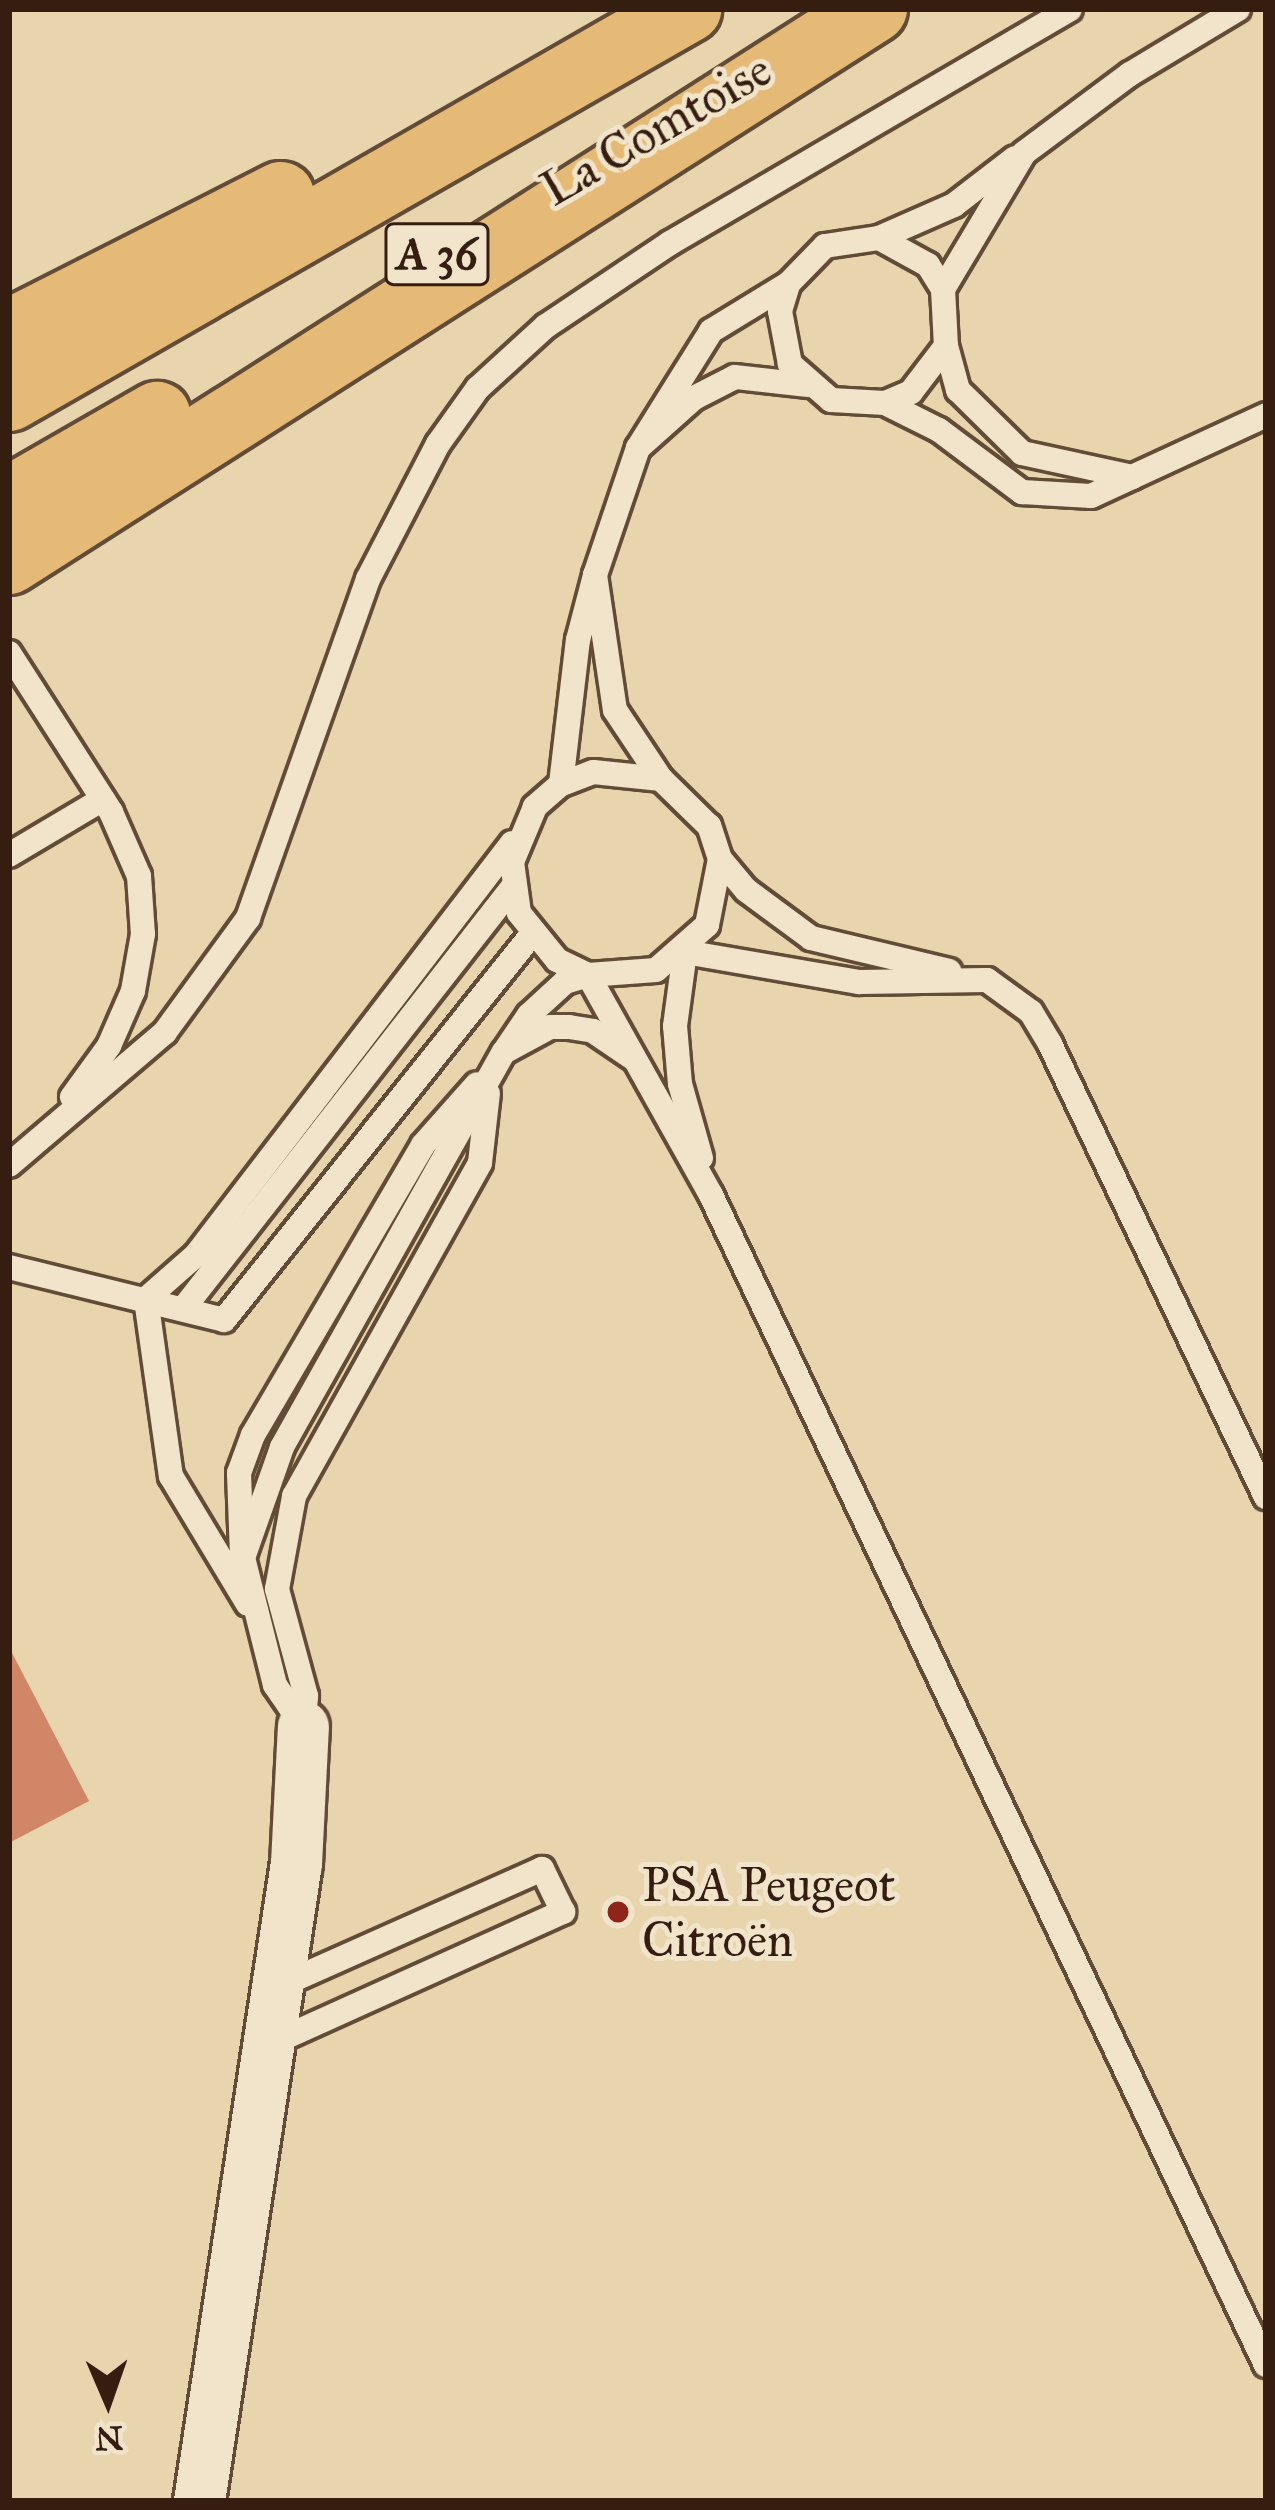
<!DOCTYPE html>
<html>
<head>
<meta charset="utf-8">
<style>
  body { margin:0 }
  #map { position:relative; width:1275px; height:2510px; overflow:hidden; background:#e9d5ad; font-family:"IM FELL Great Primer",serif }
  div>[style] { position:absolute }
  .building>* { inset:0; background:#d18667 }
  .roads { filter:drop-shadow(3px 0 #624c37) drop-shadow(-3px 0 #624c37) drop-shadow(0 3px #624c37) drop-shadow(0 -3px #624c37) }
  .lane>* { height:24px; margin:-12px; padding:0 12px; transform-origin:12px; border-radius:12px; background:#f1e4ca }
  .street>* { height:51px; margin:-25.5px; padding:0 25.5px; transform-origin:25.5px; border-radius:25.5px; background:#f1e4ca }
  .highway>* { height:66px; margin:-33px; padding:0 33px; transform-origin:33px; border-radius:33px; background:#e4ba76 }
  .dots>* { width:33px; height:33px; translate:-50% -50%; box-sizing:border-box; border:6px solid #f1e4ca; border-radius:50% }
  span { translate:-50% -50%; white-space:nowrap; text-align:center; line-height:1.15; -webkit-text-stroke:10px #f1e4ca; paint-order:stroke }
  .shield-label span { padding:3px 9px; background:#f1e4ca; border:3px solid; border-radius:9px; -webkit-text-stroke-width:0 }
  .shield-label { font-size:45px; color:#351e10; font-weight:700 }
  .street-label { font-size:48px; color:#351e10 }
  .poi-label { font-size:48px; color:#351e10 }
  .left { translate:0 -50%; text-align:left }
  .frame { position:absolute; inset:0; border:12px solid #351e10; pointer-events:none }
  .north { position:absolute; left:48px; top:2342px; width:120px; height:120px; -webkit-text-stroke:9px #f1e4ca; paint-order:stroke; rotate:178deg; font-size:33px; font-weight:700; line-height:48px; text-align:center; color:#351e10 }
  .north::after { content:''; display:block; margin:auto; width:42px; height:54px; background:#351e10; clip-path:polygon(50% 0,100% 100%,50% 72%,0 100%) }
</style>
</head>
<body>
<div id="map">
  <div class="building">
    <div style="clip-path:polygon(9px 1647px,89px 1801px,9px 1843px)"></div>
  </div>
  <div class="roads">
    <div class="lane">
      <div style="left:879px;top:238px;width:82px;rotate:-23.7deg"></div>
      <div style="left:954px;top:205px;width:77px;rotate:-37.6deg"></div>
      <div style="left:943px;top:289px;width:158px;rotate:-59.2deg"></div>
      <div style="left:1024px;top:153px;width:132px;rotate:-36.7deg"></div>
      <div style="left:1130px;top:74px;width:126px;rotate:-31deg"></div>
      <div style="left:946px;top:346px;width:46px;rotate:74.7deg"></div>
      <div style="left:958px;top:390px;width:90px;rotate:44.5deg"></div>
      <div style="left:1022px;top:453px;width:113px;rotate:12.3deg"></div>
      <div style="left:885px;top:403px;width:60px;rotate:26.6deg"></div>
      <div style="left:939px;top:430px;width:104px;rotate:36.8deg"></div>
      <div style="left:1022px;top:492px;width:69px;rotate:3.3deg"></div>
      <div style="left:1091px;top:496px;width:193px;rotate:-24.8deg"></div>
      <div style="left:638px;top:448px;width:138px;rotate:-58deg"></div>
      <div style="left:711px;top:331px;width:90px;rotate:-31.4deg"></div>
      <div style="left:788px;top:284px;width:53px;rotate:-45.8deg"></div>
      <div style="left:825px;top:246px;width:55px;rotate:-8.4deg"></div>
      <div style="left:879px;top:238px;width:56px;rotate:28.9deg"></div>
      <div style="left:928px;top:265px;width:28px;rotate:58deg"></div>
      <div style="left:943px;top:289px;width:57px;rotate:87deg"></div>
      <div style="left:946px;top:346px;width:58px;rotate:127.3deg"></div>
      <div style="left:911px;top:392px;width:28px;rotate:157deg"></div>
      <div style="left:885px;top:403px;width:54px;rotate:-176.8deg"></div>
      <div style="left:831px;top:400px;width:55px;rotate:-138.7deg"></div>
      <div style="left:790px;top:364px;width:54px;rotate:-100.7deg"></div>
      <div style="left:780px;top:311px;width:28px;rotate:-73deg"></div>
      <div style="left:595px;top:575px;width:134px;rotate:-71.3deg"></div>
      <div style="left:638px;top:448px;width:75px;rotate:-41.8deg"></div>
      <div style="left:694px;top:398px;width:46px;rotate:-27.1deg"></div>
      <div style="left:735px;top:377px;width:73px;rotate:6.3deg"></div>
      <div style="left:9px;top:653px;width:189px;rotate:57.3deg"></div>
      <div style="left:111px;top:812px;width:70px;rotate:66.4deg"></div>
      <div style="left:139px;top:876px;width:58px;rotate:86.1deg"></div>
      <div style="left:143px;top:934px;width:58px;rotate:100deg"></div>
      <div style="left:133px;top:991px;width:60px;rotate:113.6deg"></div>
      <div style="left:109px;top:1046px;width:63px;rotate:126deg"></div>
      <div style="left:561px;top:784px;width:145px;rotate:-83.3deg"></div>
      <div style="left:578px;top:640px;width:67px;rotate:-75.3deg"></div>
      <div style="left:595px;top:575px;width:136px;rotate:81.6deg"></div>
      <div style="left:615px;top:710px;width:83px;rotate:56.3deg"></div>
      <div style="left:9px;top:855px;width:109px;rotate:-30.8deg"></div>
      <div style="left:720px;top:859px;width:40px;rotate:50deg"></div>
      <div style="left:746px;top:890px;width:81px;rotate:36.4deg"></div>
      <div style="left:811px;top:938px;width:142px;rotate:13.4deg"></div>
      <div style="left:504px;top:1052px;width:45px;rotate:-56deg"></div>
      <div style="left:529px;top:1015px;width:49px;rotate:-42.5deg"></div>
      <div style="left:565px;top:982px;width:24px;rotate:-17deg"></div>
      <div style="left:588px;top:975px;width:68px;rotate:-4.2deg"></div>
      <div style="left:656px;top:970px;width:68px;rotate:-41.4deg"></div>
      <div style="left:707px;top:925px;width:67px;rotate:-78.9deg"></div>
      <div style="left:720px;top:859px;width:35px;rotate:-108deg"></div>
      <div style="left:709px;top:826px;width:67px;rotate:-135.6deg"></div>
      <div style="left:661px;top:779px;width:68px;rotate:-174.1deg"></div>
      <div style="left:593px;top:772px;width:34px;rotate:159deg"></div>
      <div style="left:561px;top:784px;width:35px;rotate:139deg"></div>
      <div style="left:535px;top:807px;width:60px;rotate:112.7deg"></div>
      <div style="left:512px;top:862px;width:51px;rotate:82.2deg"></div>
      <div style="left:519px;top:913px;width:60px;rotate:51deg"></div>
      <div style="left:557px;top:960px;width:34px;rotate:26deg"></div>
      <div style="left:588px;top:975px;width:252px;rotate:60.8deg"></div>
      <div style="left:711px;top:1195px;width:1295px;rotate:64.62deg"></div>
      <div style="left:701px;top:1158px;width:77px;rotate:-105.8deg"></div>
      <div style="left:680px;top:1084px;width:58px;rotate:-94.9deg"></div>
      <div style="left:675px;top:1026px;width:75px;rotate:-82.3deg"></div>
      <div style="left:685px;top:952px;width:177px;rotate:9.8deg"></div>
      <div style="left:859px;top:982px;width:128px;rotate:-0.9deg"></div>
      <div style="left:987px;top:980px;width:54px;rotate:36deg"></div>
      <div style="left:1031px;top:1012px;width:37px;rotate:59deg"></div>
      <div style="left:1050px;top:1044px;width:502px;rotate:64.51deg"></div>
      <div style="left:9px;top:1165px;width:205px;rotate:-40.4deg"></div>
      <div style="left:165px;top:1032px;width:141px;rotate:-53.9deg"></div>
      <div style="left:248px;top:918px;width:360px;rotate:-70.5deg"></div>
      <div style="left:368px;top:579px;width:152px;rotate:-62.6deg"></div>
      <div style="left:438px;top:444px;width:69px;rotate:-54.5deg"></div>
      <div style="left:478px;top:388px;width:92px;rotate:-42.4deg"></div>
      <div style="left:546px;top:326px;width:149px;rotate:-33.8deg"></div>
      <div style="left:670px;top:243px;width:463px;rotate:-30.3deg"></div>
      <div style="left:9px;top:1267px;width:221px;rotate:13.8deg"></div>
      <div style="left:224px;top:1320px;width:492px;rotate:-51.4deg"></div>
      <div style="left:146px;top:1299px;width:67px;rotate:-41.3deg"></div>
      <div style="left:196px;top:1255px;width:519px;rotate:-52.51deg"></div>
      <div style="left:146px;top:1299px;width:179px;rotate:82deg"></div>
      <div style="left:171px;top:1476px;width:149px;rotate:59deg"></div>
      <div style="left:183px;top:1309px;width:534px;rotate:-51.99deg"></div>
      <div style="left:242px;top:1555px;width:82px;rotate:-92.1deg"></div>
      <div style="left:239px;top:1473px;width:40px;rotate:-69.8deg"></div>
      <div style="left:253px;top:1435px;width:336px;rotate:-59.6deg"></div>
      <div style="left:423px;top:1145px;width:81px;rotate:-48.5deg"></div>
      <div style="left:303px;top:1726px;width:50px;rotate:-124.3deg"></div>
      <div style="left:275px;top:1685px;width:131px;rotate:-104.1deg"></div>
      <div style="left:243px;top:1558px;width:118px;rotate:-70.6deg"></div>
      <div style="left:282px;top:1447px;width:453px;rotate:-60.7deg"></div>
      <div style="left:504px;top:1052px;width:52px;rotate:-28.5deg"></div>
      <div style="left:550px;top:1027px;width:19px"></div>
      <div style="left:569px;top:1027px;width:24px;rotate:9deg"></div>
      <div style="left:593px;top:1031px;width:50px;rotate:34.3deg"></div>
      <div style="left:303px;top:1726px;width:30px;rotate:-84deg"></div>
      <div style="left:306px;top:1696px;width:111px;rotate:-105.2deg"></div>
      <div style="left:277px;top:1589px;width:95px;rotate:-79.6deg"></div>
      <div style="left:294px;top:1496px;width:381px;rotate:-60.8deg"></div>
      <div style="left:480px;top:1163px;width:70px;rotate:-83.5deg"></div>
      <div style="left:268px;top:2045px;width:324px;rotate:-24.3deg"></div>
      <div style="left:563px;top:1912px;width:48px;rotate:-116deg"></div>
      <div style="left:542px;top:1869px;width:290px;rotate:156deg"></div>
    </div>
    <div class="street">
      <div style="left:199px;top:2501px;width:645px;rotate:-81.36deg"></div>
      <div style="left:296px;top:1863px;width:137px;rotate:-87.1deg"></div>
    </div>
    <div class="highway">
      <div style="left:9px;top:333px;width:305px;rotate:-26.9deg"></div>
      <div style="left:9px;top:398px;width:783px;rotate:-29.81deg"></div>
      <div style="left:9px;top:500px;width:171px;rotate:-29.9deg"></div>
      <div style="left:9px;top:561px;width:1026px;rotate:-32.54deg"></div>
    </div>
  </div>
  <div class="dots">
    <div style="left:618px;top:1912px;background:#8f2418"></div>
  </div>
  <div class="shield-label">
    <span style="left:437px;top:254px">A 36</span>
  </div>
  <div class="street-label">
    <span style="left:656px;top:129px;rotate:-30deg">La Comtoise</span>
  </div>
  <div class="poi-label">
    <span class="left" style="left:642px;top:1912px">PSA Peugeot<br>Citroën</span>
  </div>
  <div class="frame"></div>
  <div class="north">N</div>
</div>
</body>
</html>
